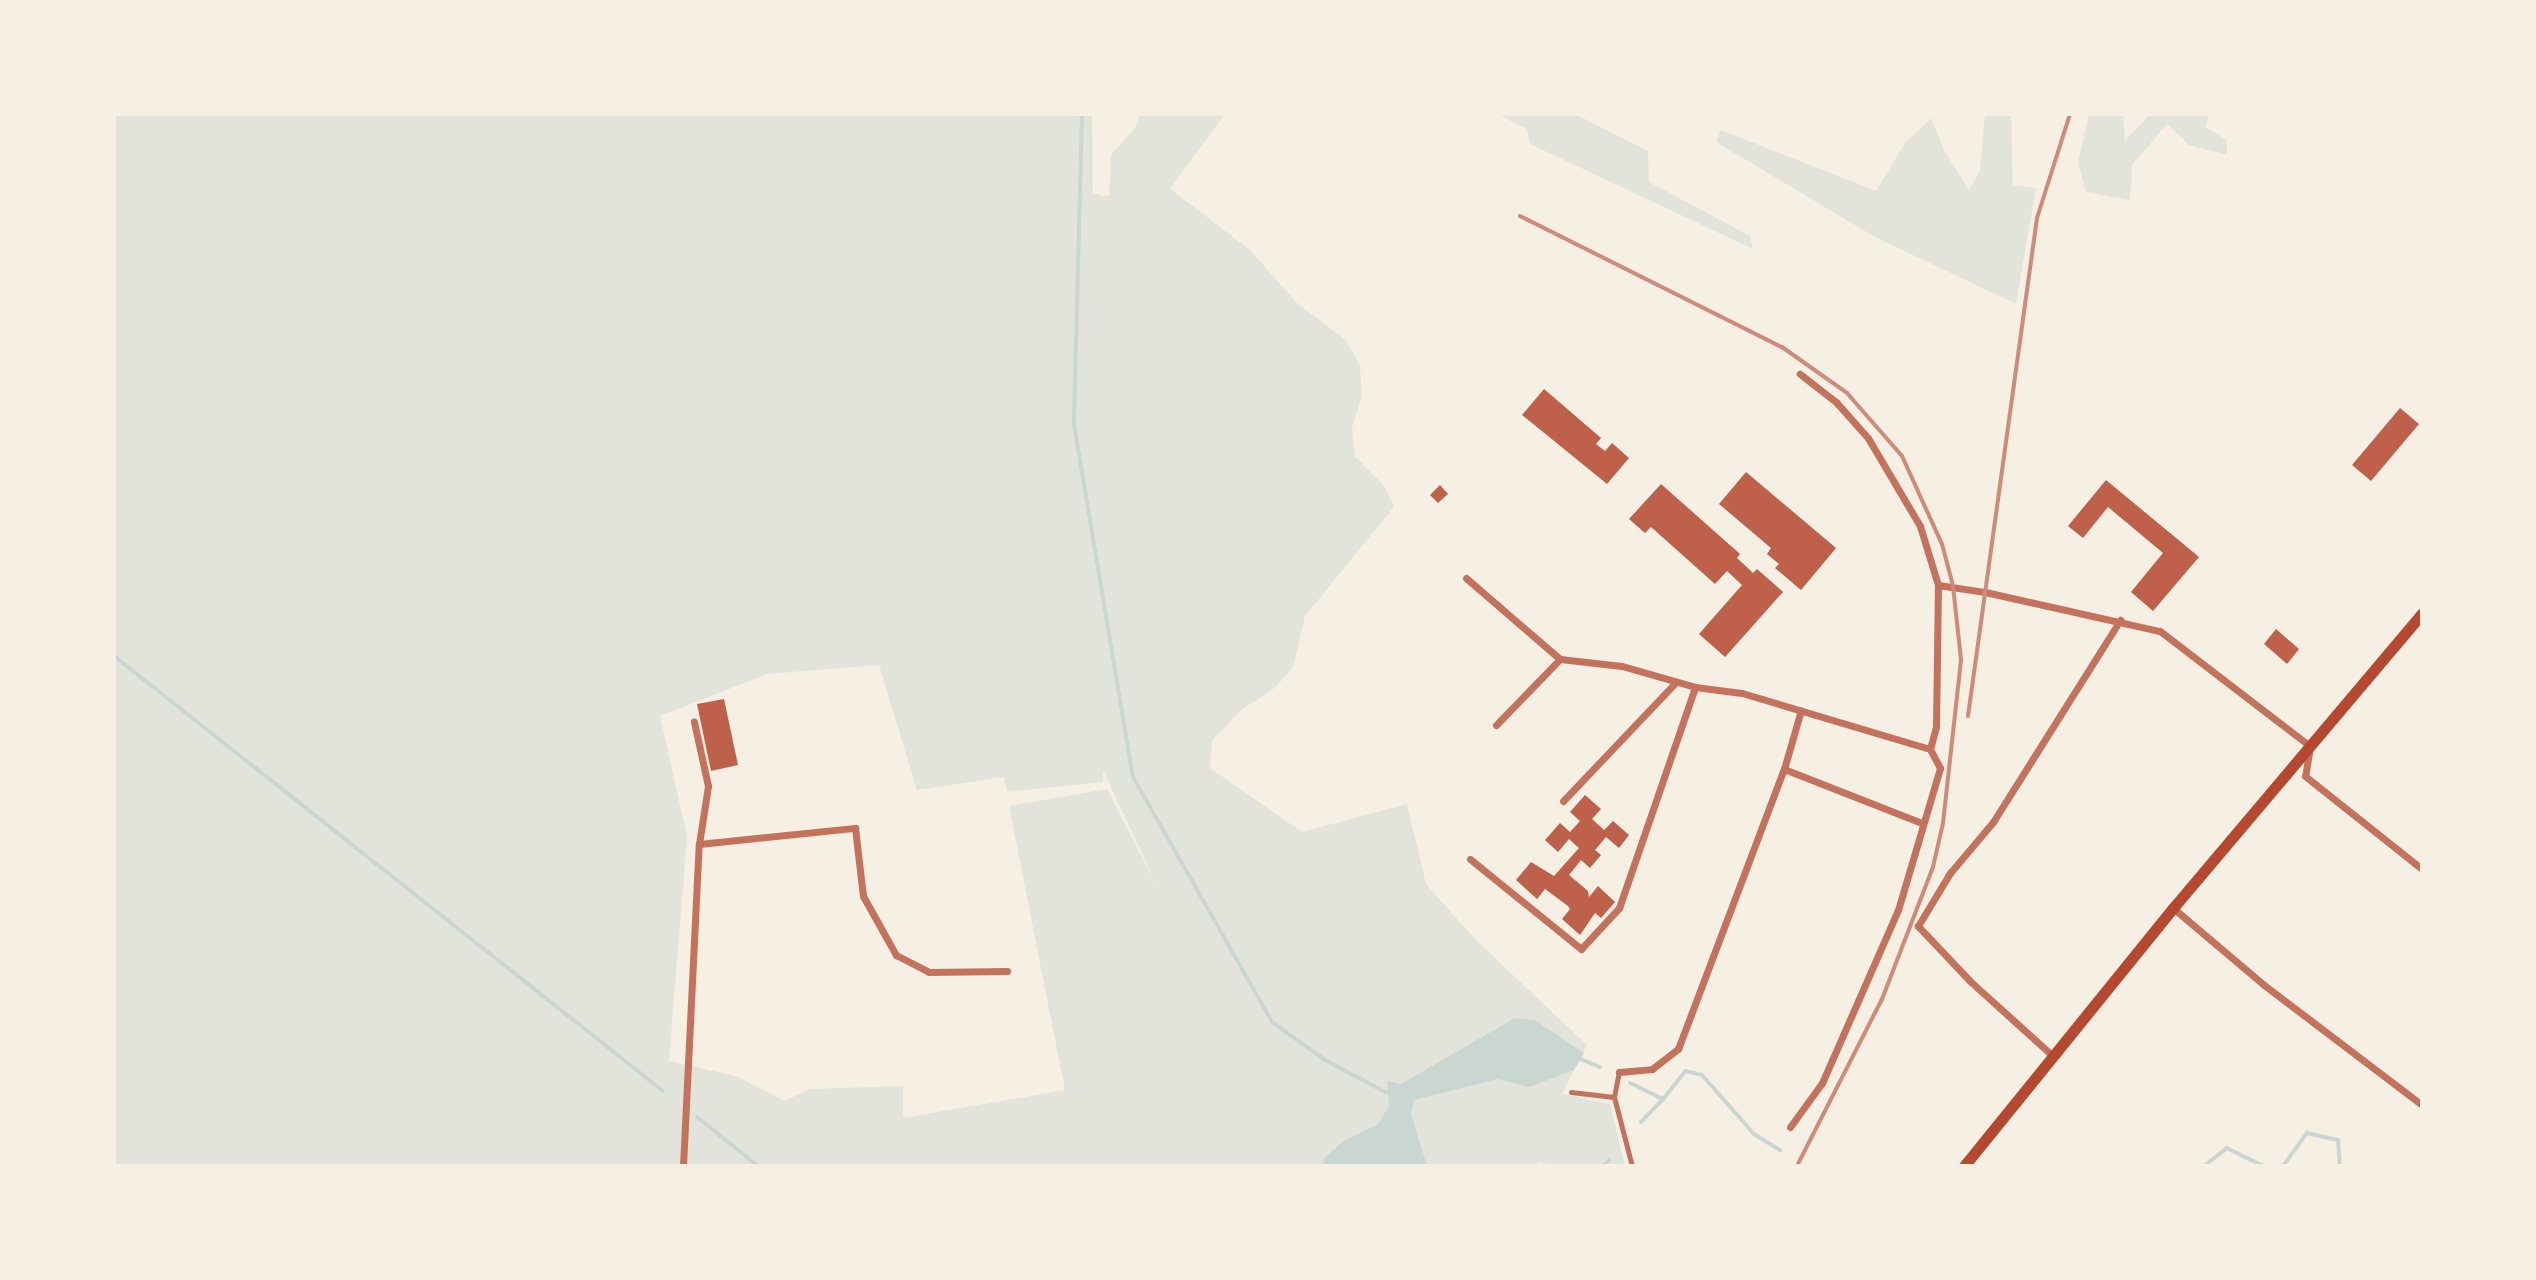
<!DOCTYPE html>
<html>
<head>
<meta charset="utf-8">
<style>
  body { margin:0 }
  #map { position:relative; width:2536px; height:1280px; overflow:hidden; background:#f6efe4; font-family:"Fira Sans",sans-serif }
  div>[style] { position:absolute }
  .green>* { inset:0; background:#e2e4dc }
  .water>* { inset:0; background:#c9d6d2 }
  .stream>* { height:4px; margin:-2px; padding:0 2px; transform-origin:2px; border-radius:2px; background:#c9d6d2 }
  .building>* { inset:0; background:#bf614a }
  .pedestrian>* { height:5px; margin:-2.5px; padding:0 2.5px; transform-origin:2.5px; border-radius:2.5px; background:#c5725c }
  .minor>* { height:7px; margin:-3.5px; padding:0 3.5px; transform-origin:3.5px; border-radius:3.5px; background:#c5725c }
  .primary>* { height:11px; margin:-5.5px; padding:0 5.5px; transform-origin:5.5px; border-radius:5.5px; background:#b5482f }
  .rail>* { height:4px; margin:-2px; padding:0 2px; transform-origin:2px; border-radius:2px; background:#cf8b77 }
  span { translate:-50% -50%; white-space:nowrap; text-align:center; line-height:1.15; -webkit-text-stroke:6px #f6efe4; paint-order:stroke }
  .frame { position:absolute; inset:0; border:116px solid #f6efe4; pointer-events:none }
</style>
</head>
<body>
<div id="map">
  <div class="green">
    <div style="clip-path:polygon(evenodd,114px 114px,1092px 114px,1093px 193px,1104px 196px,1109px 195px,1111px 155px,1135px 128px,1140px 114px,1225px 114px,1170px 189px,1249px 249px,1297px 303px,1346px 340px,1360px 366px,1362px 396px,1352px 427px,1355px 456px,1385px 487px,1394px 507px,1305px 616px,1293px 667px,1276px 687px,1241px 710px,1212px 741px,1210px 768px,1302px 832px,1407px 804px,1426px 884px,1475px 939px,1587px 1045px,1562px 1094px,1610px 1104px,1625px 1166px,1557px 1166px,1539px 1162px,1535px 1166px,114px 1166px,114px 114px,879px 665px,917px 790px,1004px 777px,1007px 792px,1103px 782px,1103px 770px,1157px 886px,1107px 789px,1009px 806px,1065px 1090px,903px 1118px,903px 1086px,809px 1089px,785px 1101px,736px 1076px,669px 1061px,687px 836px,660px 716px,767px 674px,879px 665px)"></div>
    <div style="clip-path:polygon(1497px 114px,1575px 114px,1648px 151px,1649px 182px,1750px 236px,1753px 249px,1530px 144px,1527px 129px)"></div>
    <div style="clip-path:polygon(1985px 114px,2011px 114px,2013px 185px,2036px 188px,2016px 304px,1875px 237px,1716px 142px,1721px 130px,1876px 191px,1905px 143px,1931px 118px,1945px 152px,1969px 190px,1980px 171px)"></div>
    <div style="clip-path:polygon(2089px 114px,2123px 114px,2125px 141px,2150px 114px,2209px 114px,2205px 127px,2227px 140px,2227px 155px,2189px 145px,2167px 124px,2132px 165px,2130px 200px,2086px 192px,2078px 163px)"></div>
  </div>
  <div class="water">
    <div style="clip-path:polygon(1515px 1018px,1535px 1020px,1584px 1053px,1574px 1070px,1529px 1087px,1498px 1079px,1414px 1100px,1411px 1114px,1427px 1166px,1323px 1166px,1324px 1158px,1345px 1140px,1377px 1125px,1389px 1106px,1387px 1081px,1401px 1084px)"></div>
  </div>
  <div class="stream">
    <div style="left:1082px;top:114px;width:311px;rotate:91.5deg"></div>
    <div style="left:1074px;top:425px;width:357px;rotate:80.5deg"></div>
    <div style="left:1133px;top:777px;width:282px;rotate:60.4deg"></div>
    <div style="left:1272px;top:1022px;width:65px;rotate:35.6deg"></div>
    <div style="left:1325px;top:1060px;width:70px;rotate:28deg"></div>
    <div style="left:1387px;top:1093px;width:5px;rotate:-22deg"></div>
    <div style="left:114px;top:656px;width:700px;rotate:38.39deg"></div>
    <div style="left:1576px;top:1057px;width:26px;rotate:23deg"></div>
    <div style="left:1630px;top:1083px;width:37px;rotate:26deg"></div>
    <div style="left:1663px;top:1099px;width:36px;rotate:-51deg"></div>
    <div style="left:1686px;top:1071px;width:16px;rotate:14deg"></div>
    <div style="left:1702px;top:1075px;width:79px;rotate:48.6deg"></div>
    <div style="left:1754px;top:1134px;width:31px;rotate:32deg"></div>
    <div style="left:697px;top:1117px;width:78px;rotate:38.8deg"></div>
    <div style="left:1641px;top:1122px;width:32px;rotate:-46deg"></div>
    <div style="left:1604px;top:1166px;width:8px;rotate:-50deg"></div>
    <div style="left:2204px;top:1166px;width:29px;rotate:-38deg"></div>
    <div style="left:2227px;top:1148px;width:40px;rotate:26.6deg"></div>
    <div style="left:2283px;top:1166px;width:41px;rotate:-54deg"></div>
    <div style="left:2307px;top:1133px;width:32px;rotate:13deg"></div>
    <div style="left:2338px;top:1140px;width:26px;rotate:86deg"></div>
  </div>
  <div class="building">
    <div style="clip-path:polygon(1544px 389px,1601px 438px,1596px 444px,1605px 451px,1612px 443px,1629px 458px,1607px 484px,1522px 415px)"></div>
    <div style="clip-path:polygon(2400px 408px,2419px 424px,2371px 481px,2352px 465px)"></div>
    <div style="clip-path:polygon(1746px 472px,1836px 548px,1801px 590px,1775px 568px,1779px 564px,1767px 554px,1771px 548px,1719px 504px)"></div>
    <div style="clip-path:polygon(2106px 480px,2199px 557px,2153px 611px,2131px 592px,2163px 553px,2108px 507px,2083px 538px,2068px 526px)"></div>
    <div style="clip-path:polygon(1661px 484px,1740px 554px,1737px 558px,1753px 573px,1757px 569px,1783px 592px,1725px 657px,1699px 634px,1742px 585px,1727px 571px,1715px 584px,1651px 527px,1645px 533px,1629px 519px)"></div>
    <div style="clip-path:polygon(1440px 485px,1448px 494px,1438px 503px,1430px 495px)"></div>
    <div style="clip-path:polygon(2276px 629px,2299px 649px,2287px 664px,2264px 644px)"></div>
    <div style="clip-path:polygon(724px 699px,738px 765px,711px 771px,697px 704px)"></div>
    <div style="clip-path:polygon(1585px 795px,1601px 809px,1592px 819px,1604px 830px,1613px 821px,1629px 835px,1619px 848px,1606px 837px,1595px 850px,1601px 855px,1590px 868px,1581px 860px,1569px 875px,1588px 891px,1589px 897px,1598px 886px,1615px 902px,1601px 918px,1595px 913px,1580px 935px,1562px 919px,1570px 909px,1568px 906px,1545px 889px,1537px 899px,1516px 880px,1531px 862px,1554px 876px,1579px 848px,1569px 839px,1558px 852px,1545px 840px,1560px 823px,1570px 832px,1580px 821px,1570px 812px)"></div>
  </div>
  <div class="pedestrian">
    <div style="left:1571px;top:1092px;width:43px;rotate:6.6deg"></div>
    <div style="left:1614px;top:1097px;width:71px;rotate:75.4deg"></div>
    <div style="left:1614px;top:1097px;width:25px;rotate:-79deg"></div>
  </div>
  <div class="minor">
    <div style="left:1466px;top:578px;width:124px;rotate:40.8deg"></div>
    <div style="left:1560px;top:659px;width:62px;rotate:6.4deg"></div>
    <div style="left:1622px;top:666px;width:76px;rotate:16deg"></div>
    <div style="left:1695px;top:687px;width:47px;rotate:7.3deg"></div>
    <div style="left:1742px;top:693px;width:196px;rotate:16.6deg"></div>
    <div style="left:1938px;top:585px;width:48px;rotate:8.5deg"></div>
    <div style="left:1985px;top:592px;width:179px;rotate:12.6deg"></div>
    <div style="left:2160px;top:631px;width:189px;rotate:37.5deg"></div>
    <div style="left:2310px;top:746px;width:30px;rotate:99deg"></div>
    <div style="left:2305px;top:776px;width:149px;rotate:38.5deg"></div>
    <div style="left:1496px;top:725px;width:92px;rotate:-45.9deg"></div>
    <div style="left:1784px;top:769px;width:148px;rotate:21.4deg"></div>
    <div style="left:1563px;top:801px;width:164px;rotate:-46.5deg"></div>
    <div style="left:699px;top:844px;width:157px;rotate:-5.9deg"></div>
    <div style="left:855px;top:828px;width:68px;rotate:83.3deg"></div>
    <div style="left:863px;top:896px;width:68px;rotate:60.8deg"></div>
    <div style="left:896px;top:955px;width:37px;rotate:27deg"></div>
    <div style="left:929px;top:972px;width:78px;rotate:-0.7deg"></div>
    <div style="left:1470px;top:859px;width:143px;rotate:39deg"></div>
    <div style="left:1581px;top:949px;width:56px;rotate:-47.2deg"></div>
    <div style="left:1619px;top:908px;width:234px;rotate:-71deg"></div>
    <div style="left:2173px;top:908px;width:119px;rotate:40.2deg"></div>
    <div style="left:2264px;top:985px;width:198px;rotate:37.2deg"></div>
    <div style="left:2054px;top:1057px;width:113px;rotate:-137.9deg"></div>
    <div style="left:1970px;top:981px;width:76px;rotate:-133.4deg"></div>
    <div style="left:1918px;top:926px;width:62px;rotate:-58.9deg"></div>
    <div style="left:1950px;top:873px;width:67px;rotate:-49.9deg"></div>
    <div style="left:1993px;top:822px;width:239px;rotate:-57.8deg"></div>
    <div style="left:1619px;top:1072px;width:33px;rotate:-5deg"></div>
    <div style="left:1652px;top:1069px;width:33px;rotate:-38deg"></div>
    <div style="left:1678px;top:1049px;width:299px;rotate:-69.3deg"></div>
    <div style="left:1784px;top:769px;width:61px;rotate:-73.9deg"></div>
    <div style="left:1790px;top:1127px;width:54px;rotate:-54deg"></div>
    <div style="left:1822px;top:1083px;width:189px;rotate:-66.3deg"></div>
    <div style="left:1898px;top:910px;width:148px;rotate:-73.5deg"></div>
    <div style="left:1940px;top:768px;width:21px;rotate:-118deg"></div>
    <div style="left:1930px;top:749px;width:23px;rotate:-75deg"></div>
    <div style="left:1936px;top:727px;width:142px;rotate:-89.2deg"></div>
    <div style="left:1938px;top:585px;width:62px;rotate:-107deg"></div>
    <div style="left:1920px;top:526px;width:102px;rotate:-120.6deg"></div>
    <div style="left:1868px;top:438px;width:48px;rotate:-131.6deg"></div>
    <div style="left:1836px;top:402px;width:46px;rotate:-142.1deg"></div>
    <div style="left:683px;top:1166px;width:322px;rotate:-87.2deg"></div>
    <div style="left:699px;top:844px;width:59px;rotate:-81.2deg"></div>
    <div style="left:708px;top:786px;width:66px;rotate:-102.3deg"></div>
  </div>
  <div class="primary">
    <div style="left:1964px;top:1166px;width:332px;rotate:-51deg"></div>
    <div style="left:2173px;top:908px;width:386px;rotate:-49.8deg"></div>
  </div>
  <div class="rail">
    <div style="left:1520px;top:216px;width:293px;rotate:26.6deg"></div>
    <div style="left:1782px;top:347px;width:80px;rotate:35.3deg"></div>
    <div style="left:1847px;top:393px;width:84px;rotate:48.9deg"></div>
    <div style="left:1902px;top:456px;width:97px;rotate:65.6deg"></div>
    <div style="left:1942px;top:544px;width:43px;rotate:75.3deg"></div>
    <div style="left:1953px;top:586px;width:74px;rotate:83.8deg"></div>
    <div style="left:1961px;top:660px;width:164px;rotate:96.3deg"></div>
    <div style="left:1943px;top:823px;width:45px;rotate:102.8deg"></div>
    <div style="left:1933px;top:867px;width:142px;rotate:111.1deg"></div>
    <div style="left:1882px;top:999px;width:187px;rotate:117deg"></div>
    <div style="left:1968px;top:716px;width:503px;rotate:-82.11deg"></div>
    <div style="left:2037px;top:218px;width:109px;rotate:-72.4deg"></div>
  </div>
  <div class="frame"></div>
</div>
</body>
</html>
